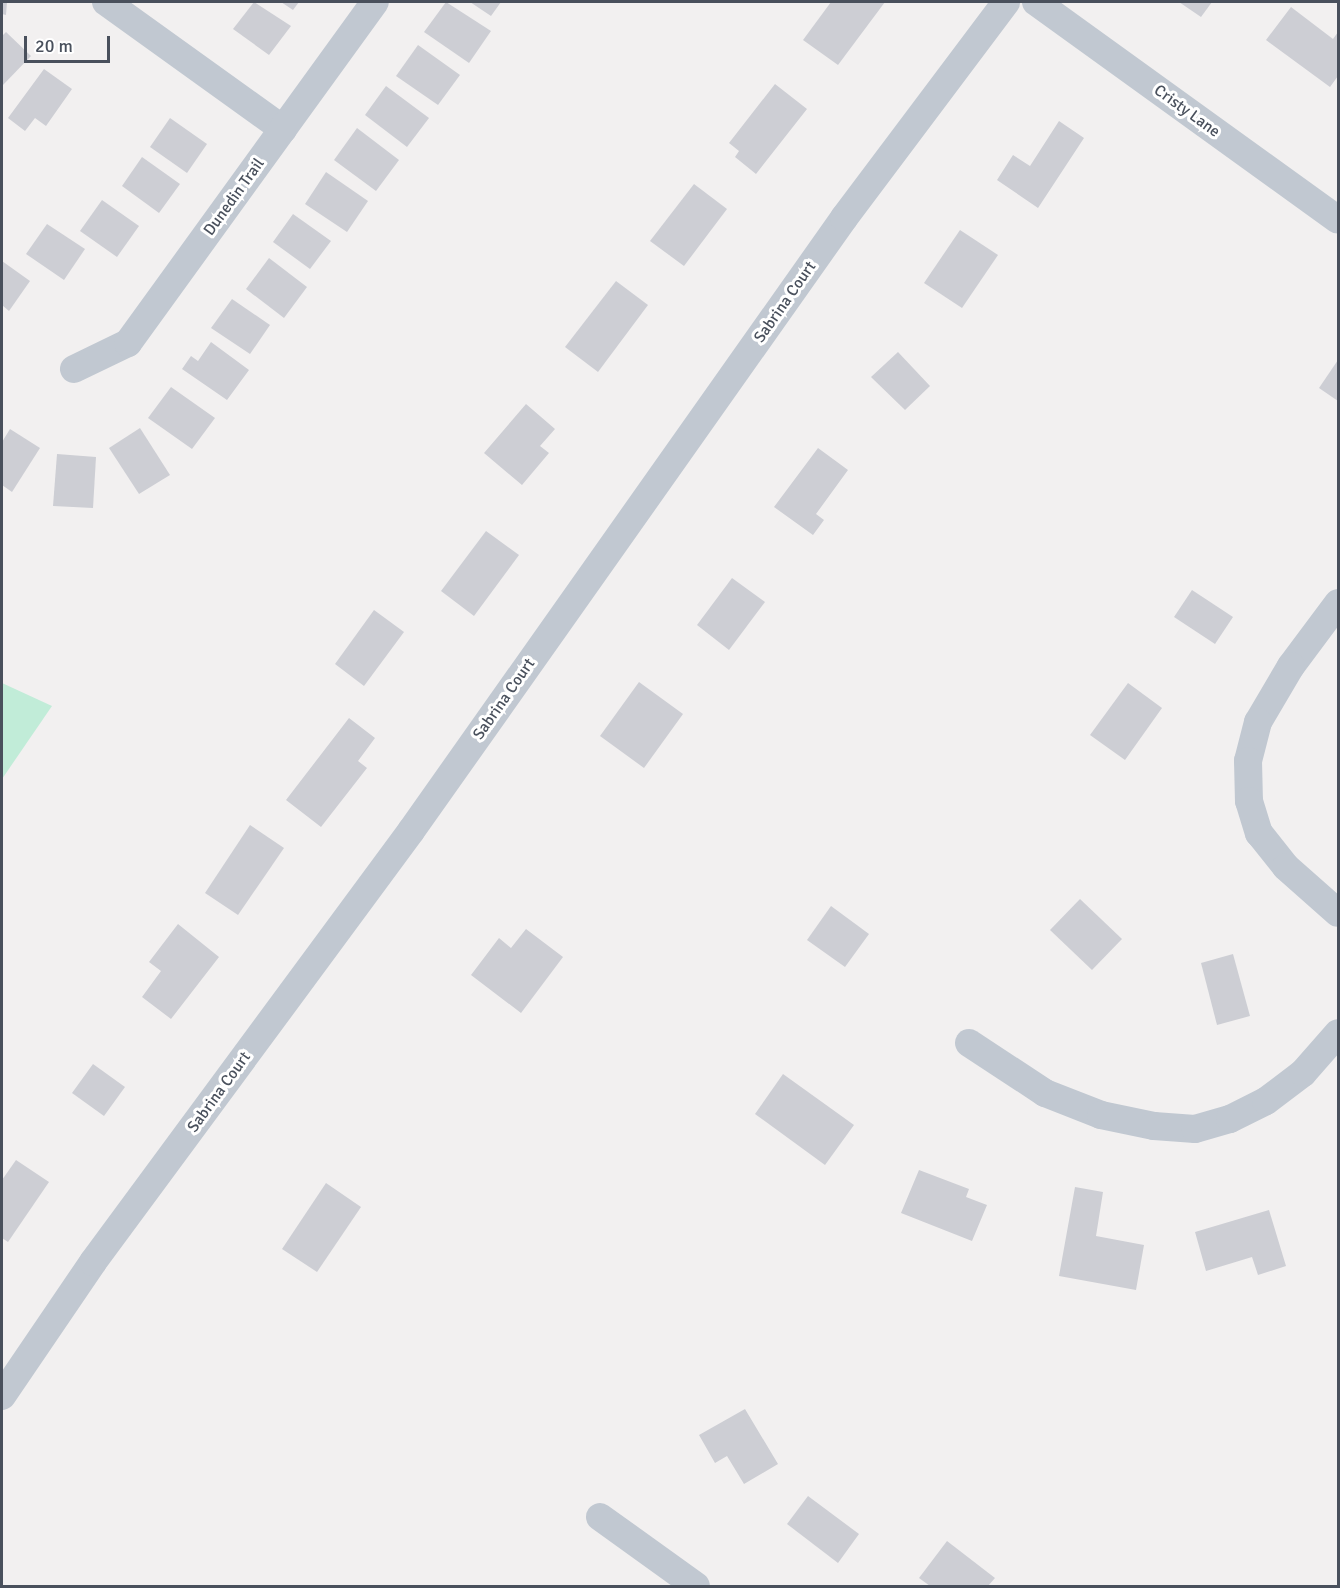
<!DOCTYPE html>
<html>
<head>
<meta charset="utf-8">
<style>
  body { margin:0 }
  #map { position:relative; width:1340px; height:1588px; overflow:hidden; background:#f2f0f0; font-family:Signika,sans-serif }
  div>[style] { position:absolute }
  .green>* { inset:0; background:#c1ecd8 }
  .building>* { inset:0; background:#cdced4 }
  .street>* { height:28px; margin:-14px; padding:0 14px; transform-origin:14px; border-radius:14px; background:#c1c8d1 }
  span { translate:-50% -50%; white-space:nowrap; text-align:center; line-height:1.15; -webkit-text-stroke:6px #fff; paint-order:stroke }
  .street-label { font-size:16px; color:#49505c }
  .frame { position:absolute; inset:0; border:3px solid #49505c; pointer-events:none }
  .scale { position:absolute; left:24px; top:36px; width:86px; height:27px; box-sizing:border-box; border:3px solid #49505c; border-top:0; padding-left:8px; font-size:18px; line-height:21px; white-space:nowrap; color:#49505c; -webkit-text-stroke:4px #fff; paint-order:stroke }
</style>
</head>
<body>
<div id="map">
  <div class="green">
    <div style="clip-path:polygon(2px 683px,52px 706px,2px 779px)"></div>
  </div>
  <div class="building">
    <div style="clip-path:polygon(2px 2px,7px 2px,6px 15px,2px 14px)"></div>
    <div style="clip-path:polygon(254px 2px,291px 26px,269px 55px,233px 29px)"></div>
    <div style="clip-path:polygon(281px 2px,299px 2px,293px 10px)"></div>
    <div style="clip-path:polygon(446px 2px,491px 31px,469px 63px,424px 32px)"></div>
    <div style="clip-path:polygon(470px 2px,501px 2px,491px 16px)"></div>
    <div style="clip-path:polygon(831px 2px,885px 2px,838px 65px,803px 40px)"></div>
    <div style="clip-path:polygon(1179px 2px,1212px 2px,1201px 17px)"></div>
    <div style="clip-path:polygon(1291px 7px,1333px 39px,1338px 32px,1338px 76px,1330px 87px,1266px 40px)"></div>
    <div style="clip-path:polygon(6px 32px,31px 56px,2px 86px,2px 36px)"></div>
    <div style="clip-path:polygon(418px 45px,460px 75px,438px 105px,396px 76px)"></div>
    <div style="clip-path:polygon(44px 69px,72px 89px,46px 126px,35px 118px,25px 131px,8px 118px)"></div>
    <div style="clip-path:polygon(775px 84px,807px 109px,756px 174px,735px 157px,739px 151px,729px 143px)"></div>
    <div style="clip-path:polygon(386px 86px,429px 118px,407px 147px,365px 115px)"></div>
    <div style="clip-path:polygon(170px 118px,207px 144px,187px 173px,150px 147px)"></div>
    <div style="clip-path:polygon(1059px 121px,1084px 138px,1038px 208px,997px 180px,1013px 155px,1030px 166px)"></div>
    <div style="clip-path:polygon(357px 128px,399px 160px,376px 191px,334px 160px)"></div>
    <div style="clip-path:polygon(142px 157px,180px 184px,159px 213px,122px 186px)"></div>
    <div style="clip-path:polygon(326px 172px,368px 201px,347px 232px,305px 204px)"></div>
    <div style="clip-path:polygon(694px 184px,727px 209px,684px 266px,650px 241px)"></div>
    <div style="clip-path:polygon(102px 200px,139px 226px,117px 257px,80px 231px)"></div>
    <div style="clip-path:polygon(293px 214px,331px 241px,310px 269px,273px 242px)"></div>
    <div style="clip-path:polygon(47px 224px,85px 249px,64px 280px,26px 254px)"></div>
    <div style="clip-path:polygon(960px 230px,998px 255px,962px 308px,924px 283px)"></div>
    <div style="clip-path:polygon(269px 258px,307px 287px,284px 318px,246px 289px)"></div>
    <div style="clip-path:polygon(2px 261px,30px 281px,9px 311px,2px 305px)"></div>
    <div style="clip-path:polygon(616px 281px,648px 305px,598px 372px,565px 347px)"></div>
    <div style="clip-path:polygon(232px 299px,270px 325px,250px 354px,211px 328px)"></div>
    <div style="clip-path:polygon(211px 342px,249px 370px,227px 400px,182px 369px,191px 356px,198px 361px)"></div>
    <div style="clip-path:polygon(898px 352px,930px 386px,905px 410px,871px 377px)"></div>
    <div style="clip-path:polygon(1338px 360px,1338px 401px,1319px 388px)"></div>
    <div style="clip-path:polygon(171px 387px,215px 418px,192px 449px,148px 418px)"></div>
    <div style="clip-path:polygon(526px 404px,555px 429px,540px 446px,549px 453px,522px 485px,484px 453px)"></div>
    <div style="clip-path:polygon(140px 428px,170px 475px,139px 494px,109px 448px)"></div>
    <div style="clip-path:polygon(10px 429px,40px 448px,12px 492px,2px 485px,2px 442px)"></div>
    <div style="clip-path:polygon(818px 448px,848px 470px,816px 514px,824px 520px,813px 535px,774px 507px)"></div>
    <div style="clip-path:polygon(57px 454px,96px 457px,93px 508px,53px 506px)"></div>
    <div style="clip-path:polygon(486px 531px,519px 555px,474px 616px,441px 591px)"></div>
    <div style="clip-path:polygon(732px 578px,765px 602px,729px 650px,697px 625px)"></div>
    <div style="clip-path:polygon(1192px 590px,1233px 617px,1215px 644px,1174px 617px)"></div>
    <div style="clip-path:polygon(374px 610px,404px 632px,364px 686px,335px 664px)"></div>
    <div style="clip-path:polygon(639px 682px,683px 714px,644px 768px,600px 736px)"></div>
    <div style="clip-path:polygon(1128px 683px,1162px 708px,1125px 760px,1090px 735px)"></div>
    <div style="clip-path:polygon(349px 718px,375px 738px,358px 761px,367px 768px,321px 827px,286px 800px)"></div>
    <div style="clip-path:polygon(250px 825px,284px 848px,238px 915px,205px 893px)"></div>
    <div style="clip-path:polygon(1080px 899px,1122px 939px,1092px 970px,1050px 930px)"></div>
    <div style="clip-path:polygon(831px 906px,869px 934px,845px 967px,807px 940px)"></div>
    <div style="clip-path:polygon(178px 924px,219px 957px,171px 1019px,142px 997px,161px 971px,149px 962px)"></div>
    <div style="clip-path:polygon(526px 929px,563px 957px,521px 1013px,471px 975px,499px 938px,511px 948px)"></div>
    <div style="clip-path:polygon(1233px 954px,1250px 1016px,1217px 1025px,1201px 963px)"></div>
    <div style="clip-path:polygon(93px 1064px,125px 1087px,104px 1116px,72px 1093px)"></div>
    <div style="clip-path:polygon(783px 1074px,854px 1125px,825px 1165px,755px 1114px)"></div>
    <div style="clip-path:polygon(16px 1160px,49px 1182px,8px 1242px,2px 1238px,2px 1180px)"></div>
    <div style="clip-path:polygon(919px 1170px,969px 1189px,966px 1197px,987px 1205px,972px 1241px,901px 1213px)"></div>
    <div style="clip-path:polygon(326px 1183px,361px 1207px,317px 1272px,282px 1249px)"></div>
    <div style="clip-path:polygon(1075px 1187px,1103px 1192px,1096px 1236px,1144px 1245px,1136px 1290px,1059px 1276px)"></div>
    <div style="clip-path:polygon(1269px 1210px,1286px 1266px,1258px 1275px,1252px 1257px,1206px 1271px,1195px 1232px)"></div>
    <div style="clip-path:polygon(745px 1409px,778px 1464px,744px 1484px,727px 1456px,715px 1463px,699px 1435px)"></div>
    <div style="clip-path:polygon(808px 1496px,859px 1534px,838px 1563px,787px 1524px)"></div>
    <div style="clip-path:polygon(947px 1541px,995px 1578px,988px 1586px,930px 1586px,919px 1578px)"></div>
  </div>
  <div class="street">
    <div style="left:106px;top:2px;width:218px;rotate:35.7deg"></div>
    <div style="left:1036px;top:2px;width:372px;rotate:35.8deg"></div>
    <div style="left:74px;top:369px;width:60px;rotate:-25.7deg"></div>
    <div style="left:128px;top:343px;width:421px;rotate:-54.1deg"></div>
    <div style="left:1338px;top:603px;width:79px;rotate:126.7deg"></div>
    <div style="left:1291px;top:666px;width:65px;rotate:120.5deg"></div>
    <div style="left:1258px;top:722px;width:40px;rotate:104.4deg"></div>
    <div style="left:1248px;top:761px;width:40px;rotate:88.6deg"></div>
    <div style="left:1249px;top:801px;width:34px;rotate:73deg"></div>
    <div style="left:1259px;top:833px;width:43px;rotate:51.5deg"></div>
    <div style="left:1286px;top:867px;width:69px;rotate:41.5deg"></div>
    <div style="left:969px;top:1043px;width:91px;rotate:33.3deg"></div>
    <div style="left:1045px;top:1093px;width:60px;rotate:21.4deg"></div>
    <div style="left:1101px;top:1115px;width:54px;rotate:11.7deg"></div>
    <div style="left:1154px;top:1126px;width:41px;rotate:4.2deg"></div>
    <div style="left:1195px;top:1129px;width:36px;rotate:-16deg"></div>
    <div style="left:1230px;top:1119px;width:40px;rotate:-26.6deg"></div>
    <div style="left:1266px;top:1101px;width:46px;rotate:-37.1deg"></div>
    <div style="left:1303px;top:1073px;width:53px;rotate:-48.8deg"></div>
    <div style="left:2px;top:1396px;width:162px;rotate:-55.8deg"></div>
    <div style="left:93px;top:1262px;width:536px;rotate:-53.58deg"></div>
    <div style="left:411px;top:831px;width:751px;rotate:-54.76deg"></div>
    <div style="left:844px;top:218px;width:270px;rotate:-53.1deg"></div>
    <div style="left:600px;top:1517px;width:118px;rotate:35.7deg"></div>
  </div>
  <div class="street-label">
    <span style="left:1187px;top:111px;rotate:36deg">Cristy Lane</span>
    <span style="left:234px;top:197px;rotate:-54deg">Dunedin Trail</span>
    <span style="left:785px;top:302px;rotate:-55deg">Sabrina Court</span>
    <span style="left:504px;top:699px;rotate:-55deg">Sabrina Court</span>
    <span style="left:219px;top:1092px;rotate:-54deg">Sabrina Court</span>
  </div>
  <div class="frame"></div>
  <div class="scale">20 m</div>
</div>
</body>
</html>
